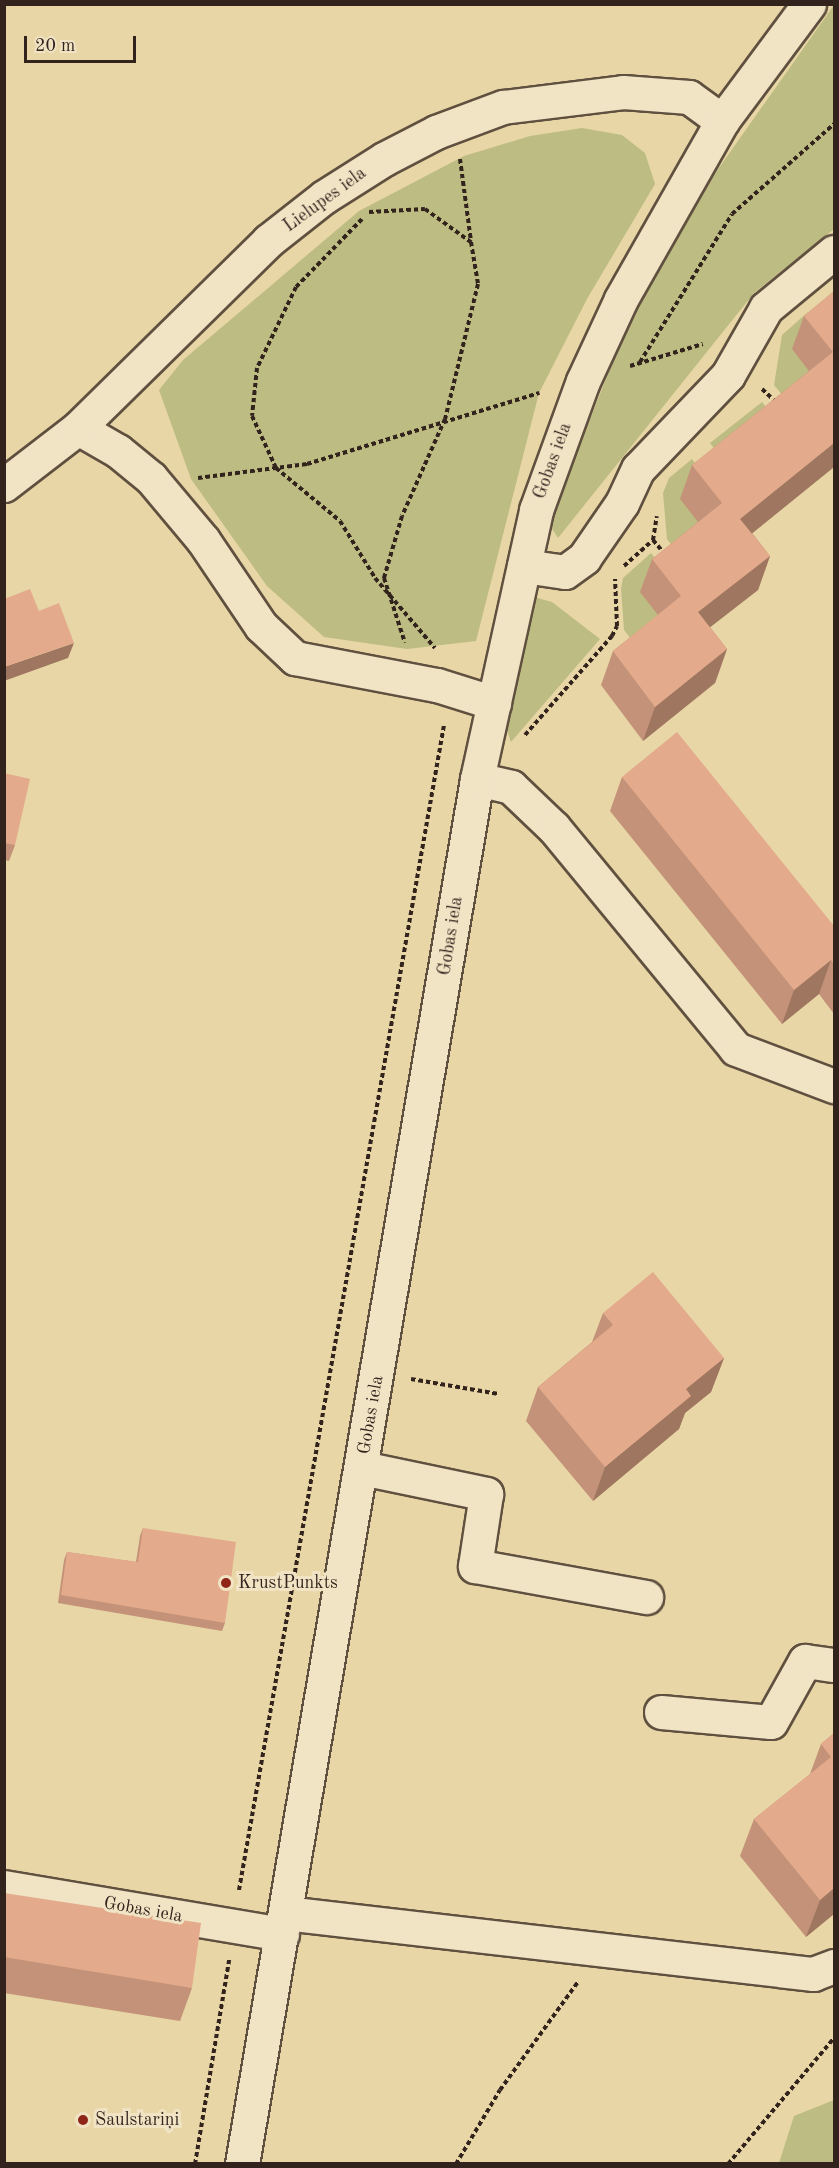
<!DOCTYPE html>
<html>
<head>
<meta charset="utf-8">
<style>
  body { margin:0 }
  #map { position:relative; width:839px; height:2168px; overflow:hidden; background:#e8d6a6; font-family:"Old Standard TT",serif }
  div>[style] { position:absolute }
  .green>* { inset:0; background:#bdbc82 }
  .path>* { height:4px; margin-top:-2px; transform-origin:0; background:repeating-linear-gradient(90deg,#32231d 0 4.5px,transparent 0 7.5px) }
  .roads { filter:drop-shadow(2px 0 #60503f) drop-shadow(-2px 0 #60503f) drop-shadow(0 2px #60503f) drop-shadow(0 -2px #60503f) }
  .minor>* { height:33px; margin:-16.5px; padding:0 16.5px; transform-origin:16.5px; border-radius:16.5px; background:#f0e4c5 }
  .wall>* { inset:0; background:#c39278 }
  .shaded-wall>* { inset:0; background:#9f7761 }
  .building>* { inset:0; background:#e3aa8b }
  .dots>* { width:16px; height:16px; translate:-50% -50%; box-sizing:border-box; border:3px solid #f0e4c5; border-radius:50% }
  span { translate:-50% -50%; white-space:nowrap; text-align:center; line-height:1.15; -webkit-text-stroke:6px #f0e4c5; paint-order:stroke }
  .street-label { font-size:18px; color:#32231d }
  .poi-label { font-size:18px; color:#32231d }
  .left { translate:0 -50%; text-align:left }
  .frame { position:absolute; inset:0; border:6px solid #32231d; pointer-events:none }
  .scale { position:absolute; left:24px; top:36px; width:112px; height:27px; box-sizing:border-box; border:3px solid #32231d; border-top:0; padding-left:8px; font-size:18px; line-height:21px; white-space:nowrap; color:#32231d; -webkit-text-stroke:4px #f0e4c5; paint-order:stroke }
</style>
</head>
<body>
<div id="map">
  <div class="green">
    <div style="clip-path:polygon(834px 5px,834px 229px,754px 293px,558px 538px,551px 527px,556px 504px,618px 349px,656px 273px,704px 189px)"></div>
    <div style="clip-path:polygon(582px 128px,622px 135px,645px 153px,655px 184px,587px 299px,539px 393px,476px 641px,407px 649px,324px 637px,267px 586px,191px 479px,159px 390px,183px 360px,359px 211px,464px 156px,530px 136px)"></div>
    <div style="clip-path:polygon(808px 312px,819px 327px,821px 386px,793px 408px,774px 385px,782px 335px)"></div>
    <div style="clip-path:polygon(762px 402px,777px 421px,725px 463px,710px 443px)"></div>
    <div style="clip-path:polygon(692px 459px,706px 478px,710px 536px,682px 559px,667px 539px,663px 493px,669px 478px)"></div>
    <div style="clip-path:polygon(651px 553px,666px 572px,669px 630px,641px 652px,624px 630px,621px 589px,623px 578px)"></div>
    <div style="clip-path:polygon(534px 597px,552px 602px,600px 639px,511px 742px,507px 730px)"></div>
    <div style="clip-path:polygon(834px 2100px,834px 2163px,779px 2163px,794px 2116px)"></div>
  </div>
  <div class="path">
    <div style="left:460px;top:159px;width:83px;rotate:82.4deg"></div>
    <div style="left:369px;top:212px;width:56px;rotate:-3.1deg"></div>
    <div style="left:425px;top:209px;width:57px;rotate:35.7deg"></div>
    <div style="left:471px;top:242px;width:43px;rotate:80.5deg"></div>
    <div style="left:478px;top:284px;width:139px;rotate:103.7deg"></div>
    <div style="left:445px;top:419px;width:106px;rotate:113.9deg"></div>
    <div style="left:402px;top:516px;width:65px;rotate:106.2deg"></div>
    <div style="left:384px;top:578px;width:68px;rotate:72.1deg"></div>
    <div style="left:362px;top:219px;width:95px;rotate:134.1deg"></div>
    <div style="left:296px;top:287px;width:90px;rotate:115.7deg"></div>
    <div style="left:257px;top:368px;width:48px;rotate:95.9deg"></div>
    <div style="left:252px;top:416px;width:57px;rotate:65.2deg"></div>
    <div style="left:276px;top:468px;width:83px;rotate:39.6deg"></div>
    <div style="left:340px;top:521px;width:67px;rotate:58.4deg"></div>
    <div style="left:375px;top:578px;width:92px;rotate:49.4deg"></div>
    <div style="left:640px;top:362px;width:174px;rotate:-58.1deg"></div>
    <div style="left:732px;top:214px;width:136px;rotate:-41.4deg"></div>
    <div style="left:630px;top:366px;width:76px;rotate:-16.8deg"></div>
    <div style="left:762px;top:389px;width:19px;rotate:43deg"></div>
    <div style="left:198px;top:478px;width:110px;rotate:-7.3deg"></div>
    <div style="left:307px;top:464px;width:243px;rotate:-17deg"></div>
    <div style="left:653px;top:540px;width:17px;rotate:50deg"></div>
    <div style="left:624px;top:566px;width:39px;rotate:-42deg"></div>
    <div style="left:653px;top:540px;width:24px;rotate:-81deg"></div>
    <div style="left:525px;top:735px;width:132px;rotate:-48.7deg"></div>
    <div style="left:612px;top:636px;width:11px;rotate:-63deg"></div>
    <div style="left:617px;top:626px;width:47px;rotate:-92.4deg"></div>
    <div style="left:411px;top:1379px;width:89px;rotate:9.7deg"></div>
    <div style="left:239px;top:1890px;width:1183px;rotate:-80.02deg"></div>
    <div style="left:195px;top:2164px;width:207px;rotate:-80.5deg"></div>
    <div style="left:456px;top:2164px;width:86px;rotate:-59.3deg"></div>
    <div style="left:500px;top:2090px;width:133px;rotate:-54.2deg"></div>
    <div style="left:728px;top:2164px;width:165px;rotate:-49.9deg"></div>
  </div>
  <div class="roads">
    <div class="minor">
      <div style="left:78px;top:428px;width:46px;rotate:29.9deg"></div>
      <div style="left:118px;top:451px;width:43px;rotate:39.3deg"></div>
      <div style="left:151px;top:478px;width:81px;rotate:50deg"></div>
      <div style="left:203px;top:540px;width:104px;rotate:56deg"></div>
      <div style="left:261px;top:626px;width:47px;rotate:43.3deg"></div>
      <div style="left:295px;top:658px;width:145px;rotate:10.8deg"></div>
      <div style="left:437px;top:685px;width:60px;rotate:17.5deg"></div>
      <div style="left:4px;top:485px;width:93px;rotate:-37.6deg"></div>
      <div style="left:78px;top:428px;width:267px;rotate:-44.5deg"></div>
      <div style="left:268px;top:241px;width:71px;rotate:-38.2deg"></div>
      <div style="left:324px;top:197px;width:71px;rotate:-32.3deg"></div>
      <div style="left:384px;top:159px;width:59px;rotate:-27.4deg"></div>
      <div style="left:436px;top:132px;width:72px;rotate:-20.5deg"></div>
      <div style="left:503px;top:107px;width:121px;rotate:-7.1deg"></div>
      <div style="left:623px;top:92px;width:66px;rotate:4.3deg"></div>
      <div style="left:689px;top:97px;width:41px;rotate:36deg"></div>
      <div style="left:524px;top:566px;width:41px;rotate:8.3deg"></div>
      <div style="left:565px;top:572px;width:24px;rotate:-36deg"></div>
      <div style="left:584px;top:558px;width:67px;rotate:-55.4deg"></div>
      <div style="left:622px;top:503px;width:38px;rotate:-65deg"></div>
      <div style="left:638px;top:469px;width:130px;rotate:-46.2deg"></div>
      <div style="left:728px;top:375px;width:77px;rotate:-60.4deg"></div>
      <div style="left:766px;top:308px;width:88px;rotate:-39.5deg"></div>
      <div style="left:477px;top:779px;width:35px;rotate:13deg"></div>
      <div style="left:511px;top:787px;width:59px;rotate:43.6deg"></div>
      <div style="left:554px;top:828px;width:286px;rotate:50.5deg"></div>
      <div style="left:736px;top:1049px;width:105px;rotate:20.7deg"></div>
      <div style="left:362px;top:1468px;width:127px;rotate:11.8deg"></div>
      <div style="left:486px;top:1494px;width:73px;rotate:98.7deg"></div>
      <div style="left:475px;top:1566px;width:174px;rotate:10.3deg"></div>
      <div style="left:661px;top:1712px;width:110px;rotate:5.2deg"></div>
      <div style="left:771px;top:1722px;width:70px;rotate:-60.9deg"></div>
      <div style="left:805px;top:1661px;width:29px;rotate:8deg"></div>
      <div style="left:4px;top:1887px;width:282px;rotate:9.6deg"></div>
      <div style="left:285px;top:1913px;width:532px;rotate:6.59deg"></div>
      <div style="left:813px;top:1974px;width:22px;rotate:-21deg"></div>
      <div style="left:242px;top:2164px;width:1405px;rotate:-80.37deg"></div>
      <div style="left:477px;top:779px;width:275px;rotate:-77.6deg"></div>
      <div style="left:536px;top:510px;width:137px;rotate:-70deg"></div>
      <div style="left:583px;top:381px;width:90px;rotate:-65.1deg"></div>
      <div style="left:621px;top:299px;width:205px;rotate:-60.4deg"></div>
      <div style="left:722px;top:121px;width:146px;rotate:-53.4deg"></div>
    </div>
  </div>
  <div class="wall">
    <div style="clip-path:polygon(834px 291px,834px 467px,752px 533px,770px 556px,758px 590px,710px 627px,727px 649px,715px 683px,643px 741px,601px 685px,613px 651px,658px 615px,640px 592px,652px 559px,698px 522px,680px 499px,692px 465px,809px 371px,792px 349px,804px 316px)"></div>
    <div style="clip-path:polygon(4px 773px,15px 845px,9px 861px,4px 860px)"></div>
    <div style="clip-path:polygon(622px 777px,834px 926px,834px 1014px,819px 994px,782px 1024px,610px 811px)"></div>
    <div style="clip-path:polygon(603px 1313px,724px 1358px,711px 1392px,685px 1413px,679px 1429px,593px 1501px,526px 1421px,538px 1387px,592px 1342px)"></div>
    <div style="clip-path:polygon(143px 1528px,225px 1623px,222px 1631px,58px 1603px,64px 1560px,67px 1552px,136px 1562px,140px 1536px)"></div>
    <div style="clip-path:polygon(834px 1733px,834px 1914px,806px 1937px,740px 1856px,754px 1819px,810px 1774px,821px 1744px)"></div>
    <div style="clip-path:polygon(4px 1893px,192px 1988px,180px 2021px,4px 1993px)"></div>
  </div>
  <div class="shaded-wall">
    <div style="clip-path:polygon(834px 443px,834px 467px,728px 553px,740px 519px)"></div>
    <div style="clip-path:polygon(770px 556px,758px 590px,686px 646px,698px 612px)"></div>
    <div style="clip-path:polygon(74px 643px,68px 658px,4px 681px,4px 667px)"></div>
    <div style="clip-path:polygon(727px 649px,715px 683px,643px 741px,655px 707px)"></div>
    <div style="clip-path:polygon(831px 960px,819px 994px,782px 1024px,794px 990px)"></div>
    <div style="clip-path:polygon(724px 1358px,711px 1392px,685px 1413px,679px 1429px,593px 1501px,605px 1467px,686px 1389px)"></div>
    <div style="clip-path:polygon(834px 1888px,834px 1914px,806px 1937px,820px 1900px)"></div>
  </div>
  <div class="building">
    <div style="clip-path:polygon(834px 291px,834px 443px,740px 519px,770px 556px,698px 612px,727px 649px,655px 707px,613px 651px,681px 596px,652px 559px,722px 503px,692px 465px,833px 352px,804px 316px)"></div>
    <div style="clip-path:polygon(30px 589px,39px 611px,59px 603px,74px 643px,4px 667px,4px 599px)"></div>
    <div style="clip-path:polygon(677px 732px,834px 926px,834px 964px,831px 960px,794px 990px,622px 777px)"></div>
    <div style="clip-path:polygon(4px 773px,30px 779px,15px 845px,4px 843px)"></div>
    <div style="clip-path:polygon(653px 1272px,724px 1358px,686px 1389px,691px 1396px,605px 1467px,538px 1387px,613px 1325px,603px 1313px)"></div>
    <div style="clip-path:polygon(143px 1528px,236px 1542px,225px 1623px,61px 1595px,67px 1552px,138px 1562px)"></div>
    <div style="clip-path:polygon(834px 1733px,834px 1888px,820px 1900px,754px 1819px,831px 1757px,821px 1744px)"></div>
    <div style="clip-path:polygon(4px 1893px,201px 1923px,192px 1988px,4px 1957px)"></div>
  </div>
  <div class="dots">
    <div style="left:226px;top:1583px;background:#8f2418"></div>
    <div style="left:83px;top:2120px;background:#8f2418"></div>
  </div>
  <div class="street-label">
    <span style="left:325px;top:200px;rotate:-36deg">Lielupes iela</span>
    <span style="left:553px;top:461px;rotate:-70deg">Gobas iela</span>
    <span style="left:451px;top:936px;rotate:-81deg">Gobas iela</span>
    <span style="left:371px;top:1415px;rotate:-80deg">Gobas iela</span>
    <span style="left:143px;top:1910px;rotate:10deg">Gobas iela</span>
  </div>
  <div class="poi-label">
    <span class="left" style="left:238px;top:1583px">KrustPunkts</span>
    <span class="left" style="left:95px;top:2120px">Saulstariņi</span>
  </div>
  <div class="frame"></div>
  <div class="scale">20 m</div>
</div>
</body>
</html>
